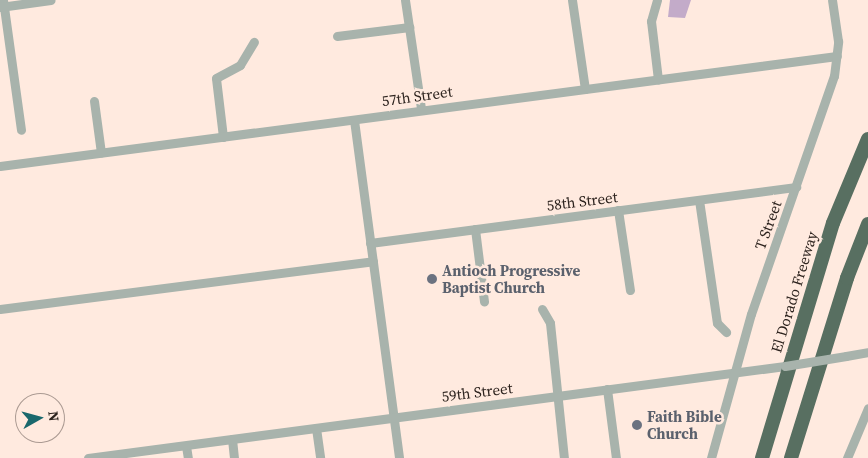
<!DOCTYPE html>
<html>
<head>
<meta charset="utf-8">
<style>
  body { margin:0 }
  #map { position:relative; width:868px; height:458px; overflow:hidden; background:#ffeadf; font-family:"Source Serif 4",serif }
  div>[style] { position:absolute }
  .building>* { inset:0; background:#c3abc9 }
  .minor>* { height:9px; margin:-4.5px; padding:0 4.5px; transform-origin:4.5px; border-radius:4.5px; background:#a8b3ac }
  .highway>* { height:14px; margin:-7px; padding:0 7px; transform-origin:7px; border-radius:7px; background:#586f61 }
  .minor-bridge>* { height:9px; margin:-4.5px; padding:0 4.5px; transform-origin:4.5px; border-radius:4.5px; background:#a8b3ac }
  .dots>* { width:14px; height:14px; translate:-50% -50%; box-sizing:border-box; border:2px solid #ffeadf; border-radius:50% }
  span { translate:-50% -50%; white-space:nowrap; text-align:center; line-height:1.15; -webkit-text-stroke:5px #ffeadf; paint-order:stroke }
  .street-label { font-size:15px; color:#2d231e }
  .worship-label { font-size:15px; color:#5b616d; font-weight:700 }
  .left { translate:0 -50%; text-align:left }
  .north { position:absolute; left:15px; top:393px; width:50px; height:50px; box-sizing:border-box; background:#ffeadf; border:1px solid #ab9a92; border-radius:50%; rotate:83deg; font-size:14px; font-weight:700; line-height:20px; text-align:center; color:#2d231e }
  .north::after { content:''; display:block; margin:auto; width:18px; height:22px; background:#1a686d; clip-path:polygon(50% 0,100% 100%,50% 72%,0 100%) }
</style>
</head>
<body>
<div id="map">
  <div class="building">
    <div style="clip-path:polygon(670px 0,691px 0,685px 18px,668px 17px)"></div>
  </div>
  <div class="minor">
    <div style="left:3px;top:0;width:131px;rotate:82.1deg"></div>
    <div style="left:405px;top:0;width:109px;rotate:81.6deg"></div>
    <div style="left:572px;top:0;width:90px;rotate:81.7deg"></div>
    <div style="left:657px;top:0;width:22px;rotate:106deg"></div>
    <div style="left:651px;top:21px;width:59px;rotate:83.2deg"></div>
    <div style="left:0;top:7px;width:51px;rotate:-7.8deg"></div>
    <div style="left:337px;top:36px;width:73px;rotate:-7.1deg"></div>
    <div style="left:94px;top:101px;width:52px;rotate:82.3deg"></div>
    <div style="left:354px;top:120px;width:341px;rotate:82.4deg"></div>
    <div style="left:223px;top:137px;width:59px;rotate:-96.8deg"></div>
    <div style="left:216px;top:78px;width:27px;rotate:-28deg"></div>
    <div style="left:240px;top:65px;width:27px;rotate:-59deg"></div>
    <div style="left:0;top:166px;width:844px;rotate:-7.49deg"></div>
    <div style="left:699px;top:200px;width:124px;rotate:81.7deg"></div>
    <div style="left:717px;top:323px;width:13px;rotate:45deg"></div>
    <div style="left:618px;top:210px;width:81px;rotate:81.5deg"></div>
    <div style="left:475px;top:229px;width:73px;rotate:82.9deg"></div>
    <div style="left:370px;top:243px;width:430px;rotate:-7.5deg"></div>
    <div style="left:0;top:309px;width:376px;rotate:-7.3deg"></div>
    <div style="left:542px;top:309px;width:16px;rotate:60deg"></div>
    <div style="left:550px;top:323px;width:136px;rotate:84.1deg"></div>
    <div style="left:846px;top:356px;width:22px;rotate:-10deg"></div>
    <div style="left:607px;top:389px;width:70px;rotate:82.6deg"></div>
    <div style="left:316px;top:428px;width:30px;rotate:82deg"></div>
    <div style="left:232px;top:439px;width:19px;rotate:84deg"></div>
    <div style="left:186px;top:446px;width:12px;rotate:81deg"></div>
    <div style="left:88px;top:458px;width:703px;rotate:-7.52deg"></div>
    <div style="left:711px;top:458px;width:149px;rotate:-74.5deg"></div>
    <div style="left:751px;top:314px;width:252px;rotate:-70.8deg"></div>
    <div style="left:834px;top:76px;width:35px;rotate:-83deg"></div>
    <div style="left:838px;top:41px;width:41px;rotate:-98.3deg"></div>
    <div style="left:847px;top:458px;width:54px;rotate:-67.2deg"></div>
  </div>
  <div class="highway">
    <div style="left:762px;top:458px;width:245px;rotate:-73.2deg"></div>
    <div style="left:833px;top:223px;width:91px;rotate:-67.4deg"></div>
    <div style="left:791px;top:458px;width:189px;rotate:-72.7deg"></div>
    <div style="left:847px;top:278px;width:58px;rotate:-68.7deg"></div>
  </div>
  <div class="minor-bridge">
    <div style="left:785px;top:366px;width:62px;rotate:-9.3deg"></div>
  </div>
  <div class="dots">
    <div style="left:432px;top:279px;background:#6b7280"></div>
    <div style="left:637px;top:425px;background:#6b7280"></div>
  </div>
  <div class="street-label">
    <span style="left:417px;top:96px;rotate:-8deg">57th Street</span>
    <span style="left:582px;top:201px;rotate:-7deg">58th Street</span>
    <span style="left:768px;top:225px;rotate:-70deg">T Street</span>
    <span style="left:794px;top:292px;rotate:-73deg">El Dorado Freeway</span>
    <span style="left:477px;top:392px;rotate:-7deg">59th Street</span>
  </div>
  <div class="worship-label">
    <span class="left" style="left:442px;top:279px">Antioch Progressive<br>Baptist Church</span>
    <span class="left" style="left:647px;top:425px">Faith Bible<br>Church</span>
  </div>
  <div class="north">N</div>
</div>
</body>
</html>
